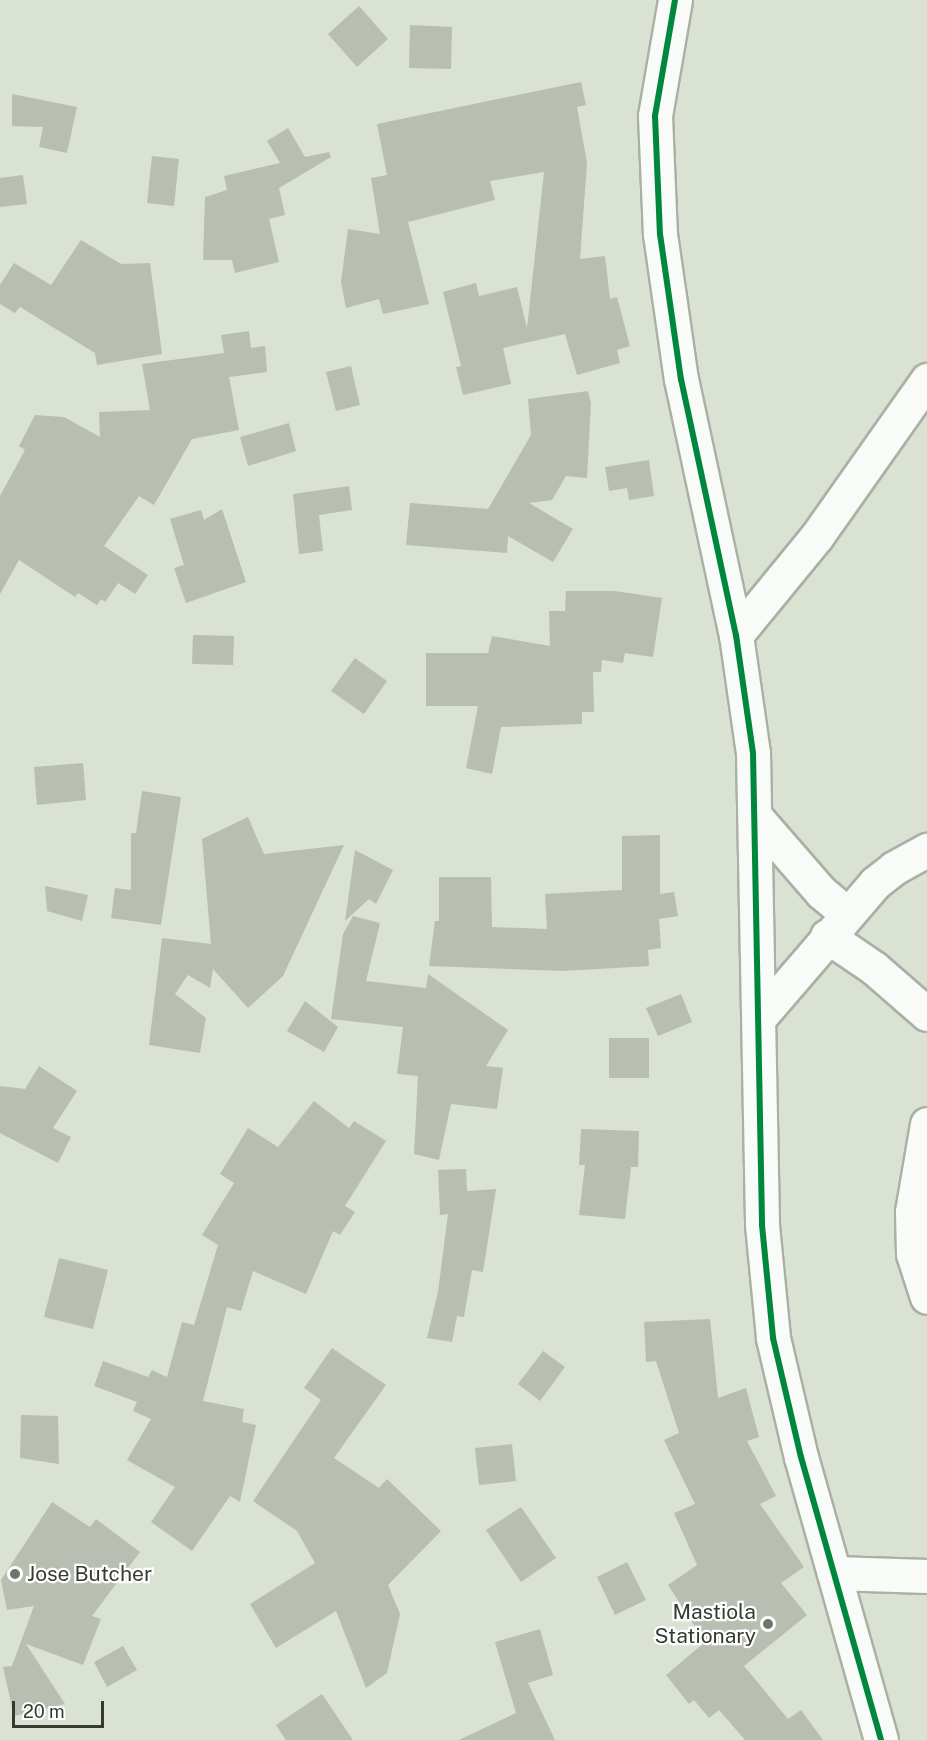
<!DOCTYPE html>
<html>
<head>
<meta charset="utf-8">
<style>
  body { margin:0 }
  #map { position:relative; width:927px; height:1740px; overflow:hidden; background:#dae2d3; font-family:"Public Sans",sans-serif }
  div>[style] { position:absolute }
  .building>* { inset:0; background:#b8beb2 }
  .roads { filter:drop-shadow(2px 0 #abb0a5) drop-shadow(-2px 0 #abb0a5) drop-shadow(0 2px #abb0a5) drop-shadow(0 -2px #abb0a5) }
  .minor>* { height:33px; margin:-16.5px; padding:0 16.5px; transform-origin:16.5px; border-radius:16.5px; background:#f9fbf8 }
  .cycleway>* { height:6px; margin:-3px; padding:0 3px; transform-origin:3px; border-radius:3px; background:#00873e }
  .dots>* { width:16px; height:16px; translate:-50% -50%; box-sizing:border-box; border:3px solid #fff; border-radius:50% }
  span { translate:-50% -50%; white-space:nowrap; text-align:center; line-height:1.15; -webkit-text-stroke:4.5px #fff; paint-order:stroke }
  .poi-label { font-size:21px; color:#353b30 }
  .left { translate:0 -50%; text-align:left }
  .right { translate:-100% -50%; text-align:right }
  .scale { position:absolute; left:12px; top:1701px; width:92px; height:27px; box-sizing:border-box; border:3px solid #353b30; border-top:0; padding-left:8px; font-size:18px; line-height:21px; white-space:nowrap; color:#353b30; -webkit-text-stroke:4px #fff; paint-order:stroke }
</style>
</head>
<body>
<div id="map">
  <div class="building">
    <div style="clip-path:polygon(359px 6px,388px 39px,357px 67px,328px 34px)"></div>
    <div style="clip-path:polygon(410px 25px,452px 27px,451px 69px,409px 68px)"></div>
    <div style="clip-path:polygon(581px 82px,586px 105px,577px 107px,587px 163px,580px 259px,605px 256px,610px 299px,617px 297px,630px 346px,617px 350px,620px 363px,577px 375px,565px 334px,503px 348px,511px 384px,463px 395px,456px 367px,461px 366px,443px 292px,476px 283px,479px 296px,517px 287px,527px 328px,544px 172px,490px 181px,495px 200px,408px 222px,429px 304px,383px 314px,379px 299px,346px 308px,341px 282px,348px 229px,380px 234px,371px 178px,387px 175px,377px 124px)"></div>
    <div style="clip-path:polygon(12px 94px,77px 107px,67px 153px,39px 147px,43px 127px,12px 126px)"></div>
    <div style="clip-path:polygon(288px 128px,305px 157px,329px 152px,331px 157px,279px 188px,285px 215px,269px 219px,279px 262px,235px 273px,232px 260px,203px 260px,205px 197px,227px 190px,224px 176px,280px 163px,267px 141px)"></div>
    <div style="clip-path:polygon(152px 156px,179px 159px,174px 206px,147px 203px)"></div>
    <div style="clip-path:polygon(23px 175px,27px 204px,0 207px,0 178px)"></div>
    <div style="clip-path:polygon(81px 240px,121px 264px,150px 263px,162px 354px,97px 365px,95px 353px,20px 307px,15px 313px,0 304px,0 285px,14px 263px,51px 285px)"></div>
    <div style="clip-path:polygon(249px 331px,251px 348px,265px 346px,267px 372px,229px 377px,239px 430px,192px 439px,154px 505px,139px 496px,104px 546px,148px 575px,135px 594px,118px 583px,105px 602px,101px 599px,97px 605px,78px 593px,75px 597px,19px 560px,0 594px,0 496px,25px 450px,19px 446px,35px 415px,64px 417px,100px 437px,99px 412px,150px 410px,142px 364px,224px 353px,221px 335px)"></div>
    <div style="clip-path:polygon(351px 366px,360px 405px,336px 411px,326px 372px)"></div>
    <div style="clip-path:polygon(588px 391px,591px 403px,587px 478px,566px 476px,552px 500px,529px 503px,573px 529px,553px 562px,508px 536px,507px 553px,406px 545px,410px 503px,488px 509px,531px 435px,528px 399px)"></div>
    <div style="clip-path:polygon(289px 423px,296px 451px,248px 466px,240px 437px)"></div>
    <div style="clip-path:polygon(649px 460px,654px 496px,629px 500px,627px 488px,609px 491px,605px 467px)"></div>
    <div style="clip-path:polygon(349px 486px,352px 510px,319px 515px,323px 551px,299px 554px,293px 494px)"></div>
    <div style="clip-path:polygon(222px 509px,246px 582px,186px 603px,174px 568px,184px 565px,170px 519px,201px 510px,204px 520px)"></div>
    <div style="clip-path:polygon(566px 591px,615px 591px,662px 598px,653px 657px,625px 653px,623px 663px,602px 660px,601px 672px,593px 672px,594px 712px,582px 712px,582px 724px,501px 727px,492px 774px,466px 768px,478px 706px,426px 706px,426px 653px,488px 653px,492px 636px,550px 646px,549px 611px,565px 611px)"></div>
    <div style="clip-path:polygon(193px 635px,234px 636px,233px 665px,192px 664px)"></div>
    <div style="clip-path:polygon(355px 658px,387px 681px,364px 714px,331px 691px)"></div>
    <div style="clip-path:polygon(83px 763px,86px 800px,37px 805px,34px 767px)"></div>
    <div style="clip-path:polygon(142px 791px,181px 797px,161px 925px,111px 918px,115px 888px,131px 890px,131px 833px,136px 833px)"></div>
    <div style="clip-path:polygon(248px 817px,264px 854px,344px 845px,283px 976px,248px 1008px,213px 969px,210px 988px,188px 975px,175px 994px,206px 1018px,200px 1053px,149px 1045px,162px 938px,211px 944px,202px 839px)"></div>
    <div style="clip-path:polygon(660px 835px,660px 894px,674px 892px,678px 916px,659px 919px,661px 948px,648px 950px,649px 966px,563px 971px,429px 966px,435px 921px,439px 921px,439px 877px,491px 877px,492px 927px,547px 929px,545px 894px,622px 890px,622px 836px)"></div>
    <div style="clip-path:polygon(355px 850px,393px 870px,376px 904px,369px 899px,345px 921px)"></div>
    <div style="clip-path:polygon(45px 886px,88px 895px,82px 921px,47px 911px)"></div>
    <div style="clip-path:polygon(353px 916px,380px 923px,366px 981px,426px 988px,428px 974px,508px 1030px,486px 1066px,503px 1068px,497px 1109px,451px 1104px,439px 1160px,414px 1154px,418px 1076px,397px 1074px,403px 1027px,331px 1019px,343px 934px)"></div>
    <div style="clip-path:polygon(681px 994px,692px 1022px,658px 1036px,646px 1008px)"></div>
    <div style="clip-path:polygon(305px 1001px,338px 1027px,324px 1052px,287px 1031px)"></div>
    <div style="clip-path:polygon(609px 1038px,649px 1038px,649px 1078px,609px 1078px)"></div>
    <div style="clip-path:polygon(39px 1066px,77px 1091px,53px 1128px,71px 1137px,58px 1163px,0 1133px,0 1086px,25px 1089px)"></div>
    <div style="clip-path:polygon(314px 1101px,349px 1128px,354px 1121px,386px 1141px,345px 1206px,355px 1212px,340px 1235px,333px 1231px,306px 1294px,253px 1271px,241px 1311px,227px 1307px,203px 1401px,244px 1409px,242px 1422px,256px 1425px,240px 1502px,230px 1496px,192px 1551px,151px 1522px,175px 1487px,127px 1460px,151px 1419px,133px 1411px,137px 1402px,94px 1386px,103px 1361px,148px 1377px,152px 1370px,167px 1377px,182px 1322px,194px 1325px,218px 1245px,202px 1235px,234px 1183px,220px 1174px,248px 1128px,278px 1147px)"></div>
    <div style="clip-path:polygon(581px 1129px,639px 1131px,638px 1167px,631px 1167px,625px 1219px,579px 1215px,585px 1165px,579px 1165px)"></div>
    <div style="clip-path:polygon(466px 1169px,467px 1191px,496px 1189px,483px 1272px,472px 1270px,464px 1317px,457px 1316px,452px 1342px,427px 1338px,438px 1292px,448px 1214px,440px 1215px,438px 1170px)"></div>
    <div style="clip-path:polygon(59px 1258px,108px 1270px,93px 1329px,44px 1317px)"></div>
    <div style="clip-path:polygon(710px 1319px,718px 1398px,746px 1388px,759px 1437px,747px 1441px,776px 1496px,760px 1504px,804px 1567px,781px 1583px,807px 1615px,744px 1666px,788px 1719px,801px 1710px,823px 1740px,745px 1740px,719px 1710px,709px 1718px,694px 1700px,689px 1704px,666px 1675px,705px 1642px,668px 1585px,697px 1565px,674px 1513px,695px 1504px,664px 1440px,679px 1433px,656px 1361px,646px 1362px,644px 1322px)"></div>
    <div style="clip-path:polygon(332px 1348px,386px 1385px,334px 1458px,379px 1488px,387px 1479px,441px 1531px,388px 1585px,400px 1614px,387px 1673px,366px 1688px,336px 1611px,276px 1648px,250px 1604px,315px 1563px,297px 1531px,253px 1501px,321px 1400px,304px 1388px)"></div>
    <div style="clip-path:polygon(543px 1351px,565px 1367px,540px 1401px,518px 1384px)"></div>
    <div style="clip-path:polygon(21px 1415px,58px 1416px,59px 1464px,20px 1458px)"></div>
    <div style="clip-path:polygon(512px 1444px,516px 1481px,479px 1485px,475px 1448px)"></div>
    <div style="clip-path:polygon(52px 1502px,90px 1527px,96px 1519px,140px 1552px,92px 1616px,101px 1619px,83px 1665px,26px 1644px,65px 1704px,14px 1716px,3px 1667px,12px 1666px,34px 1606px,7px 1610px,1px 1580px)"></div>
    <div style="clip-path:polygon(521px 1507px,556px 1558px,521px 1582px,486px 1530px)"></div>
    <div style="clip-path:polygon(627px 1562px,646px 1600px,615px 1615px,597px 1577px)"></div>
    <div style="clip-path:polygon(540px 1629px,553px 1675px,528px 1683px,555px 1740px,459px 1740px,516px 1713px,495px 1642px)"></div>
    <div style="clip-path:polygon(123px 1646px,137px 1670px,107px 1687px,94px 1662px)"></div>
    <div style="clip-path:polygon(322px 1694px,353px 1740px,286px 1740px,276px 1725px)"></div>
  </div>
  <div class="roads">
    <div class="minor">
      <div style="left:675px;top:0;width:118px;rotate:99.8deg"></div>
      <div style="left:655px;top:116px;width:118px;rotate:87.6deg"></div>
      <div style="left:660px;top:234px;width:147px;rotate:81.8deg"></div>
      <div style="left:681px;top:379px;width:262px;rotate:77.9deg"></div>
      <div style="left:736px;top:635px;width:119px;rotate:81.8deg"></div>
      <div style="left:753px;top:753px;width:472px;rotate:88.9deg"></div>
      <div style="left:762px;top:1225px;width:114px;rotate:84.4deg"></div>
      <div style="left:773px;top:1338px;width:122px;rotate:76.8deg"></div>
      <div style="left:801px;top:1457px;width:294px;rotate:74.2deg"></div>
      <div style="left:736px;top:635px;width:128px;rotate:-50.7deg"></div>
      <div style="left:817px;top:536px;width:191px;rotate:-54.8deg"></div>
      <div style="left:755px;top:816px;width:101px;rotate:49deg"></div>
      <div style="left:821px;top:892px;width:33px;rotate:40deg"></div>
      <div style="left:827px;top:936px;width:57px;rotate:34.2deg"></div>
      <div style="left:874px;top:968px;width:70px;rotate:41deg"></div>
      <div style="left:759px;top:1018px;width:178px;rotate:-49.3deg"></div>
      <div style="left:875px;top:883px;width:24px;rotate:-38deg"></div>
      <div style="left:894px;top:868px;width:38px;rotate:-29deg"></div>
      <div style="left:927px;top:1124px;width:89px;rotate:99.7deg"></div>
      <div style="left:912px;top:1212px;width:42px;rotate:88.6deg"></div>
      <div style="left:913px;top:1254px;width:45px;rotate:72deg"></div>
      <div style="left:834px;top:1573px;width:93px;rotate:1.8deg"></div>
    </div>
  </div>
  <div class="cycleway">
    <div style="left:675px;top:0;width:118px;rotate:99.8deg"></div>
    <div style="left:655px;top:116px;width:118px;rotate:87.6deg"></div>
    <div style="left:660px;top:234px;width:147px;rotate:81.8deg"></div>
    <div style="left:681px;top:379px;width:262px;rotate:77.9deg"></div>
    <div style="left:736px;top:635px;width:119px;rotate:81.8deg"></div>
    <div style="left:753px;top:753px;width:472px;rotate:88.9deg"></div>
    <div style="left:762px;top:1225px;width:114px;rotate:84.4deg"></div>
    <div style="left:773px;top:1338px;width:122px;rotate:76.8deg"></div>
    <div style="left:801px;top:1457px;width:294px;rotate:74.2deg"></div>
  </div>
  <div class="dots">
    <div style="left:15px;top:1574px;background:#6f7569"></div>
    <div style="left:768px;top:1624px;background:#6f7569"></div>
  </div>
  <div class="poi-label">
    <span class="left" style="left:27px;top:1574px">Jose Butcher</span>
    <span class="right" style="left:756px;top:1624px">Mastiola<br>Stationary</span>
  </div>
  <div class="scale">20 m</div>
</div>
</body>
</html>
